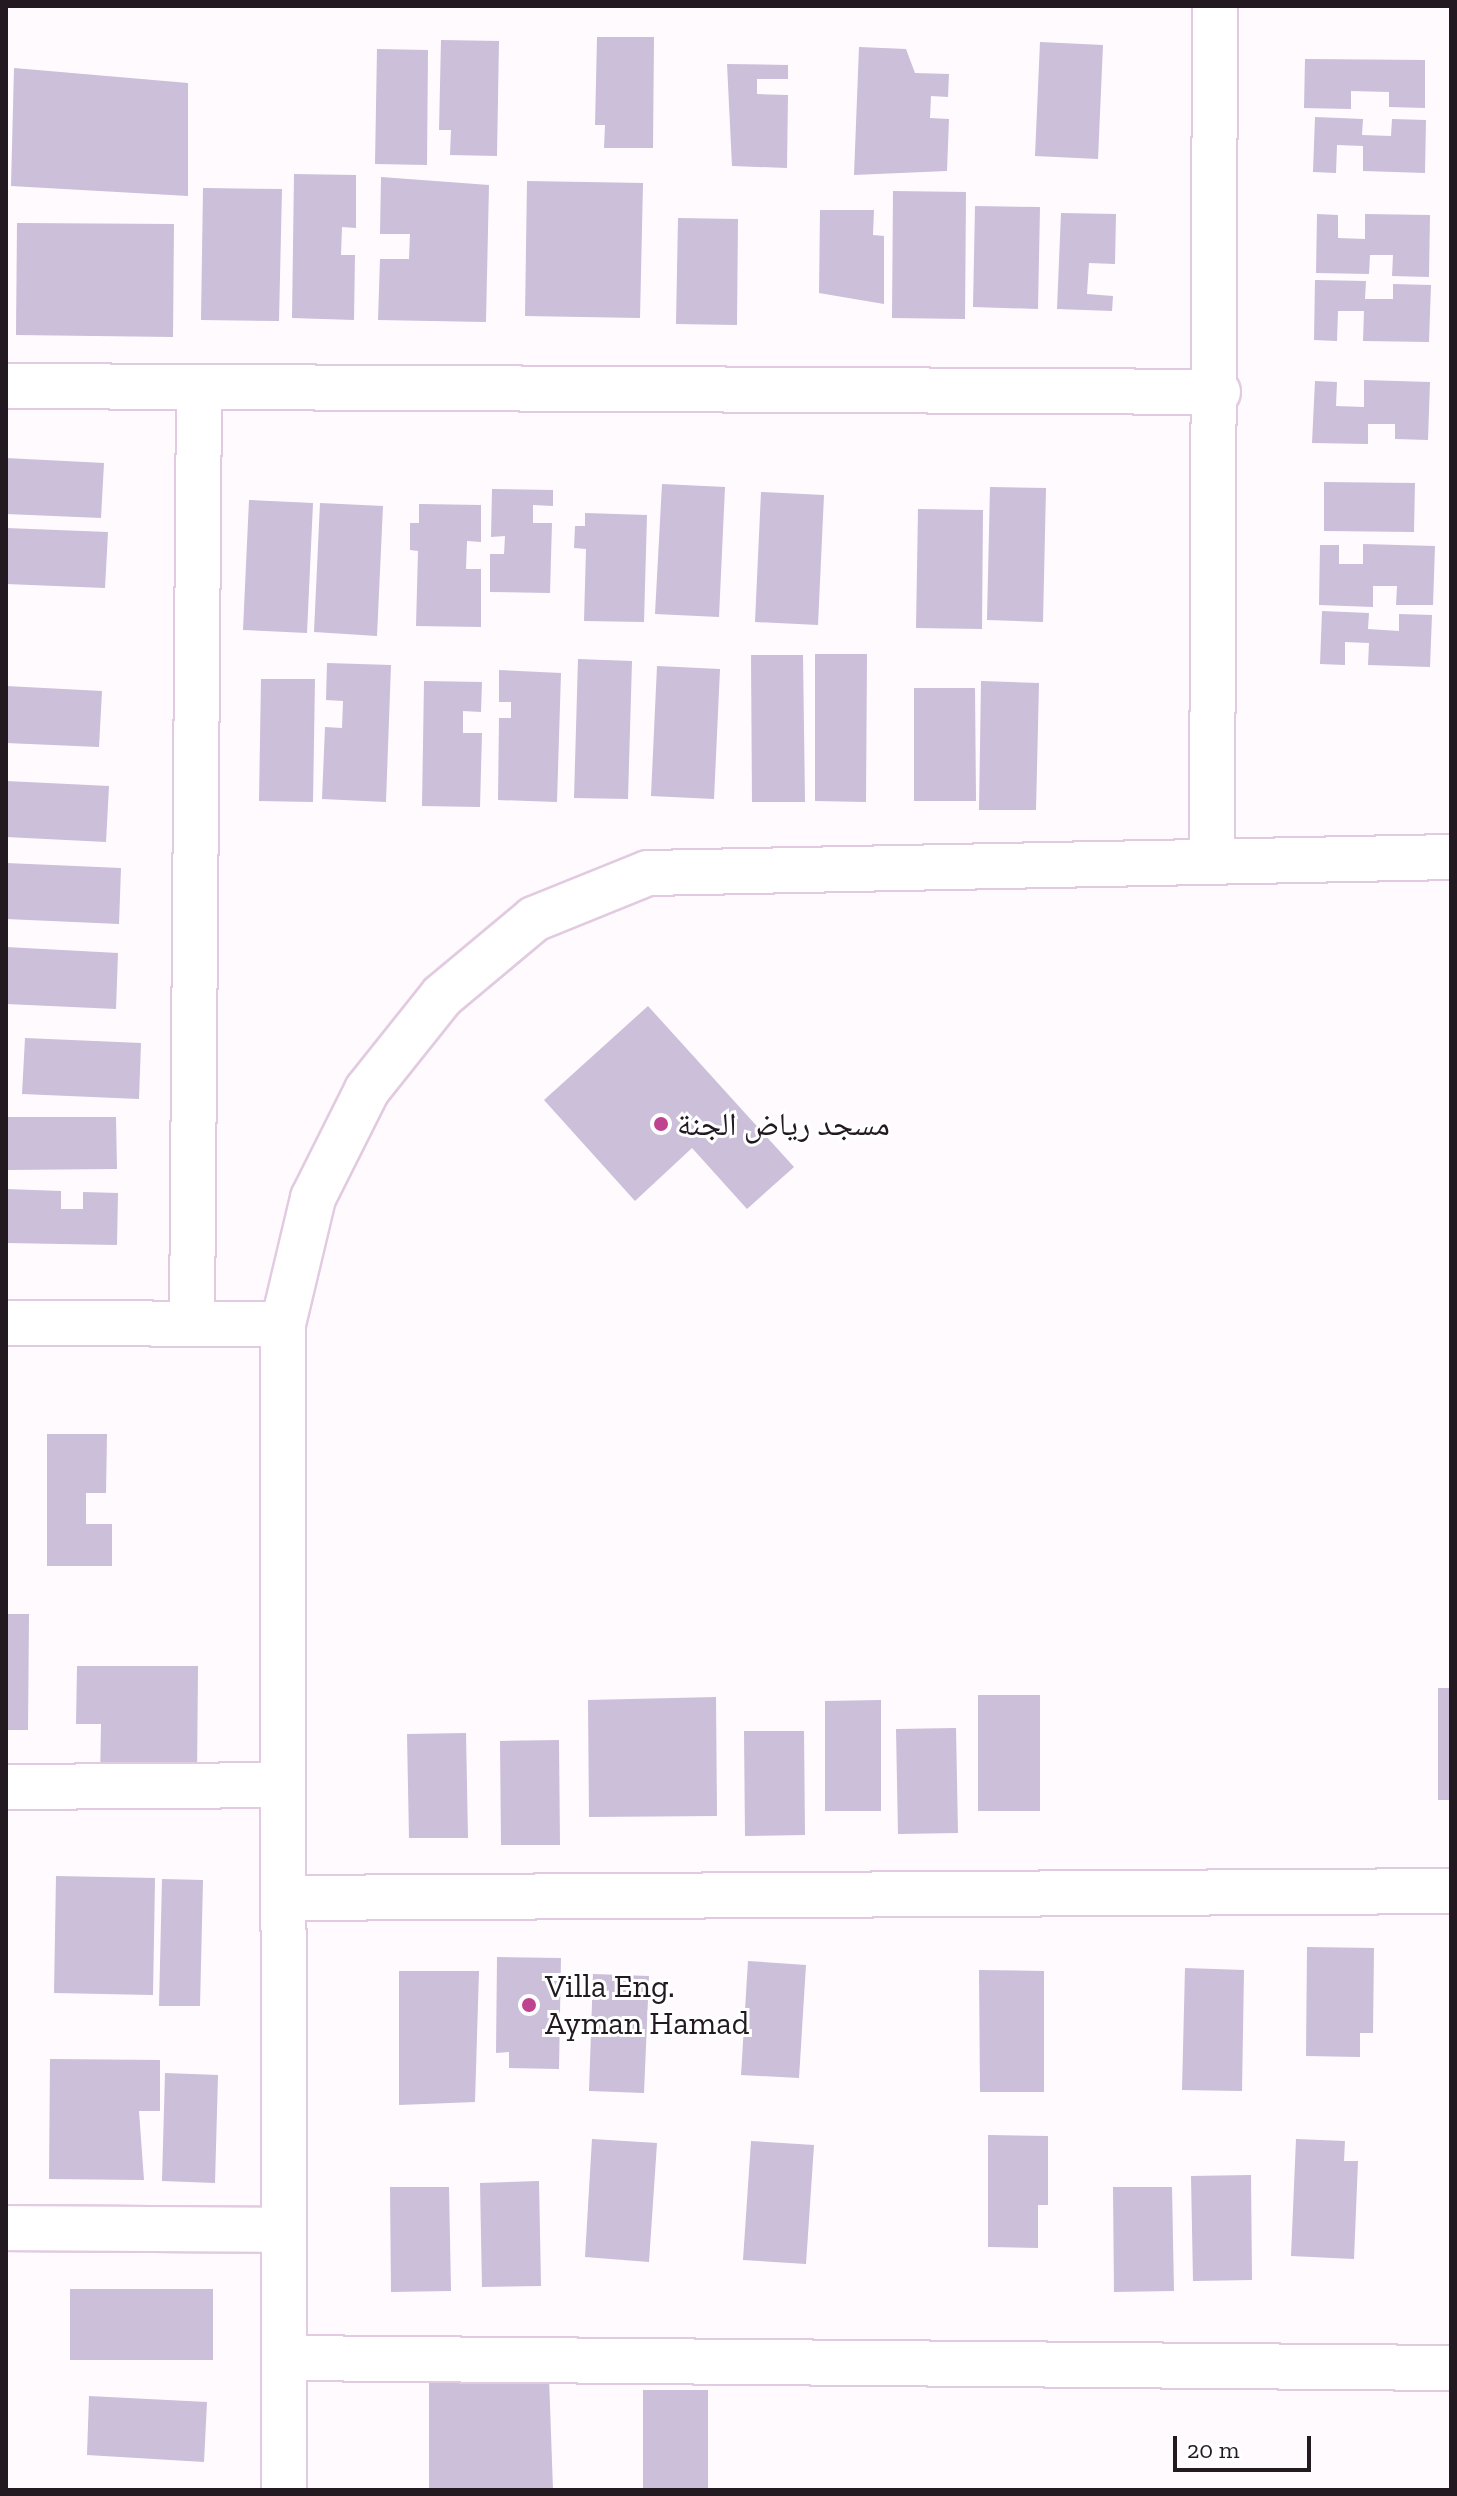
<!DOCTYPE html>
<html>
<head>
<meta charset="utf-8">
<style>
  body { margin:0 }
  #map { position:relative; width:1457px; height:2496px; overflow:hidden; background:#fffafe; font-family:"Zilla Slab","Noto Naskh Arabic",serif }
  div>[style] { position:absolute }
  .building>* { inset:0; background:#cbbfda }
  .roads { filter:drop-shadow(2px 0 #e2cbe1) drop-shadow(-2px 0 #e2cbe1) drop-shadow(0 2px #e2cbe1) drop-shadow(0 -2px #e2cbe1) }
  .minor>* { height:44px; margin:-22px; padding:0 22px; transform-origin:22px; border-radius:22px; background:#fff }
  .dots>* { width:22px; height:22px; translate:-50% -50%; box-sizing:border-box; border:4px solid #fff; border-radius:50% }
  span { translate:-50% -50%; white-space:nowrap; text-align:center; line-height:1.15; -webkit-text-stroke:6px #fff; paint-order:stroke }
  .poi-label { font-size:32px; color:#221921 }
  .left { translate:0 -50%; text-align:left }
  .frame { position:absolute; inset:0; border:8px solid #221921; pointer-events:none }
  .scale { position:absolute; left:1173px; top:2436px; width:138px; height:36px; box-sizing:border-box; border:4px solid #221921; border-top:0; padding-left:10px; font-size:24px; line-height:28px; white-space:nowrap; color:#221921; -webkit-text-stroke:6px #fff; paint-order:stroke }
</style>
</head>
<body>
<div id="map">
  <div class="building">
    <div style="clip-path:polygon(597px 37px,654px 37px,653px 148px,604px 148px,605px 125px,595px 125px)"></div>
    <div style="clip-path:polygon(441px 40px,499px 41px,497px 156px,450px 155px,451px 130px,439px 130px)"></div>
    <div style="clip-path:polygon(1040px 42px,1103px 45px,1098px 159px,1035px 156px)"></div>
    <div style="clip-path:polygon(859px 47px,906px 49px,915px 73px,949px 74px,948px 97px,931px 96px,930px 118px,949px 119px,947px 171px,854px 175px)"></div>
    <div style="clip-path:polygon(377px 49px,428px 50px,427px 165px,375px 164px)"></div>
    <div style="clip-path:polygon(1305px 59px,1425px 60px,1425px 108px,1389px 107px,1389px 92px,1351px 91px,1351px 109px,1304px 108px)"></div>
    <div style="clip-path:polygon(727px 64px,788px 65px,788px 79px,757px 79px,757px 94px,788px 95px,787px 168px,732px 166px)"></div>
    <div style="clip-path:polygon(14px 68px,188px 83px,188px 196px,11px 186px)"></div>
    <div style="clip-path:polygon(1315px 117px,1363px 119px,1362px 135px,1391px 136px,1392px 119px,1426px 120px,1425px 173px,1363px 171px,1363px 146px,1337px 145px,1336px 173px,1313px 172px)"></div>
    <div style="clip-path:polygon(294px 174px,356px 175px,356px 228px,342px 227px,341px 255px,355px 255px,354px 320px,292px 318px)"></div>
    <div style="clip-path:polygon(381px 177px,489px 185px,486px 322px,378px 320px,380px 259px,409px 259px,410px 234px,380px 234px)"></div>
    <div style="clip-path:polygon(527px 181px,643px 183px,640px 318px,525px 316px)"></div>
    <div style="clip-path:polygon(203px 188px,282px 189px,279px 321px,201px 320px)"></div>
    <div style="clip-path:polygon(893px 191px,966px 192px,965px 319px,892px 318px)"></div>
    <div style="clip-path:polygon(975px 206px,1040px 207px,1038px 309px,973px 307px)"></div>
    <div style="clip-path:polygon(820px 210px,874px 210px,873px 235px,884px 236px,884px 304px,819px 293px)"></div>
    <div style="clip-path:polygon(1061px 213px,1116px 214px,1115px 264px,1089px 263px,1087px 294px,1113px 296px,1112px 311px,1057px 309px)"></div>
    <div style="clip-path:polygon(1317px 214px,1338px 215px,1338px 238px,1365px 239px,1365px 214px,1430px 215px,1429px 277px,1392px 276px,1393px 255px,1370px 255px,1369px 274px,1316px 273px)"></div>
    <div style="clip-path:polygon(678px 218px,738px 219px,737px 325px,676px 324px)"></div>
    <div style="clip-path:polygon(17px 223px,174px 224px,173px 337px,16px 335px)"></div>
    <div style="clip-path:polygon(1315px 280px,1366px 281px,1365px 299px,1393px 299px,1393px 284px,1431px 285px,1429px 342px,1363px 341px,1364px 311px,1338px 311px,1337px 341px,1314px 340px)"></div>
    <div style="clip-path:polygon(1364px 380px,1430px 382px,1428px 440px,1395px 439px,1395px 424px,1368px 424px,1368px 444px,1312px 443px,1315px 381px,1337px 382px,1336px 406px,1364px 407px)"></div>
    <div style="clip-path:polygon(6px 458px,104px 463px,101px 518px,6px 514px)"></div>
    <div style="clip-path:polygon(1324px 482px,1415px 483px,1414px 532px,1324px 531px)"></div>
    <div style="clip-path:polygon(662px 484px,725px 487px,719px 617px,655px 614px)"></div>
    <div style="clip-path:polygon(990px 487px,1046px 488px,1043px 622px,987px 620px)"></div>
    <div style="clip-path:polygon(492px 489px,553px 490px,553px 506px,533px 505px,533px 523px,552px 523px,550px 593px,490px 592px,490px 554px,504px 554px,505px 536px,491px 537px)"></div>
    <div style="clip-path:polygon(761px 492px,824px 495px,818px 625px,755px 622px)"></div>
    <div style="clip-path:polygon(249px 500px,313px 503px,307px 633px,243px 630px)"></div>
    <div style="clip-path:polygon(320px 503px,383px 506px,377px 636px,314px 632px)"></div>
    <div style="clip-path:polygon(419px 504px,481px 505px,481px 542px,467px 541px,466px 569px,481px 569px,481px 627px,416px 626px,418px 551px,410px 550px,410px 523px,419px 523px)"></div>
    <div style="clip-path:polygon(918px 509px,983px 510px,982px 629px,916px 628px)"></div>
    <div style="clip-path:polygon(585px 513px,647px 515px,644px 622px,584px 621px,586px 549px,574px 548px,575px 526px,585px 526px)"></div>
    <div style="clip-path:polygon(6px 528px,108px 532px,105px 588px,6px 584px)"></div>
    <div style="clip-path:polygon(1363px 544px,1435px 546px,1433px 605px,1396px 605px,1397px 586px,1373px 586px,1373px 607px,1319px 605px,1320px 545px,1339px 545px,1339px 564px,1363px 564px)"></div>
    <div style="clip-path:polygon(1322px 611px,1369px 613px,1368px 629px,1399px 631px,1399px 614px,1432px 615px,1430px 667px,1368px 665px,1369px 643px,1345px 642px,1345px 665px,1320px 664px)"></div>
    <div style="clip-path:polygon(815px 654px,867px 654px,866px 802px,815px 801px)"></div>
    <div style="clip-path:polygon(751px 655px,803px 655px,805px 802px,752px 802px)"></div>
    <div style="clip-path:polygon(578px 659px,632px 661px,628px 799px,574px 798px)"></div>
    <div style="clip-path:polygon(327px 663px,391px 665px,386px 802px,322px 799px,325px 727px,342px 728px,343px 701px,326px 700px)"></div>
    <div style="clip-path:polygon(657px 666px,720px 669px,714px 799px,651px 796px)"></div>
    <div style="clip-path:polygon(499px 670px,561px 673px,557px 802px,498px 800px,499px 718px,511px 718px,511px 702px,499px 702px)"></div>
    <div style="clip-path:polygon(261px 679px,315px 679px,313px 802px,259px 801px)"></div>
    <div style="clip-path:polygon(424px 681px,482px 682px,481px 712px,463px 711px,463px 733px,482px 733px,480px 807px,422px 806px)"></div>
    <div style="clip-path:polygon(981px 681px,1039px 683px,1036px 810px,979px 810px)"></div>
    <div style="clip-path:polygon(6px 686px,102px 691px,99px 747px,6px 743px)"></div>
    <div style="clip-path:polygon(914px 688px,975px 688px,976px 801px,914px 801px)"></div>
    <div style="clip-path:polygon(6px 781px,109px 786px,106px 842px,6px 837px)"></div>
    <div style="clip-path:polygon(6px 863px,121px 868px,119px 924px,6px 919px)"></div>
    <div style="clip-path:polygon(6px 947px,118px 953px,116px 1009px,6px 1004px)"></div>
    <div style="clip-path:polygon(648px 1006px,794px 1167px,747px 1209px,692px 1148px,635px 1201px,544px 1100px)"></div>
    <div style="clip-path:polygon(25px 1038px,141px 1043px,139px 1099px,22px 1094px)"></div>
    <div style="clip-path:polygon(6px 1117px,116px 1117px,117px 1169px,6px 1170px)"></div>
    <div style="clip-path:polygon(6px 1189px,61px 1191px,61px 1209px,83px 1209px,83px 1192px,118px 1193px,117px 1245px,6px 1243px)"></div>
    <div style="clip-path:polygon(47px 1434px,107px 1434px,106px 1493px,86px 1493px,86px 1524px,112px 1524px,112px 1566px,47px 1566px)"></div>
    <div style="clip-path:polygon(6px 1614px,29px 1614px,28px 1730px,6px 1730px)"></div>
    <div style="clip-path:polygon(77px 1666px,198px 1666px,197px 1783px,100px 1783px,101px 1724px,76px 1724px)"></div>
    <div style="clip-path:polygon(1438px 1688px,1451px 1688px,1451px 1800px,1438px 1800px)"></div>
    <div style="clip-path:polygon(978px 1695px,1040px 1695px,1040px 1811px,978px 1811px)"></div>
    <div style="clip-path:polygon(716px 1697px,717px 1816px,589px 1817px,588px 1700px)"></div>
    <div style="clip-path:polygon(881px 1700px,881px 1811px,825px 1811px,825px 1701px)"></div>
    <div style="clip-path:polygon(956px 1728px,958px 1833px,898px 1834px,896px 1729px)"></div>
    <div style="clip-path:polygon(744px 1731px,804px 1731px,805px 1835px,745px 1836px)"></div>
    <div style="clip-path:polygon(466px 1733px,468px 1838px,409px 1838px,407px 1734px)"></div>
    <div style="clip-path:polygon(559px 1740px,560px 1845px,501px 1845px,500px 1741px)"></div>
    <div style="clip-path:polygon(56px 1876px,155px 1878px,153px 1995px,54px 1993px)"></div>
    <div style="clip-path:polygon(162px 1879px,203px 1880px,200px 2006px,159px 2006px)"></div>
    <div style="clip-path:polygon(1307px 1947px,1374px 1948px,1373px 2033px,1360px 2033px,1360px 2057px,1306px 2056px)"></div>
    <div style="clip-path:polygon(497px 1957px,561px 1958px,559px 2069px,509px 2068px,509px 2052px,496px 2053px)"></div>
    <div style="clip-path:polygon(748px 1961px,806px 1965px,799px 2078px,741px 2075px)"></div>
    <div style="clip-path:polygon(1185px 1968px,1244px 1970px,1242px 2091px,1182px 2090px)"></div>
    <div style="clip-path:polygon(979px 1970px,1044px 1971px,1044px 2092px,980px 2092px)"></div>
    <div style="clip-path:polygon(399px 1971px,479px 1971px,475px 2102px,399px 2105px)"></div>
    <div style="clip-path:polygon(593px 1974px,649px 1976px,644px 2093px,589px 2091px)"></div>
    <div style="clip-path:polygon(50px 2059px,160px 2060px,160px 2111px,139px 2111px,144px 2180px,49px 2179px)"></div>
    <div style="clip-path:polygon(165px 2073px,218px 2075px,215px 2183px,162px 2181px)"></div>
    <div style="clip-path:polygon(988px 2135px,1048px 2136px,1048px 2205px,1038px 2205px,1038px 2248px,988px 2247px)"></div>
    <div style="clip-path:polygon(592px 2139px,657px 2143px,649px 2262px,585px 2257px)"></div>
    <div style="clip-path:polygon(1296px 2139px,1345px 2141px,1344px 2161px,1358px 2161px,1354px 2259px,1291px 2256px)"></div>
    <div style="clip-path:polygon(751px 2141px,814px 2145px,806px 2264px,743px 2260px)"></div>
    <div style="clip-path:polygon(1251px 2175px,1252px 2280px,1193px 2281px,1191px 2176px)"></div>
    <div style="clip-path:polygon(539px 2181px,541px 2286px,482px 2287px,480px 2183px)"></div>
    <div style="clip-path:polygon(390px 2187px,449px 2187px,451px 2291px,391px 2292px)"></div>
    <div style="clip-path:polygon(1113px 2187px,1172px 2187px,1174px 2291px,1114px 2292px)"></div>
    <div style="clip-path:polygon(70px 2289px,213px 2289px,213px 2360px,70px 2360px)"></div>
    <div style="clip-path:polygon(429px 2377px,549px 2377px,553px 2490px,429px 2490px)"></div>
    <div style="clip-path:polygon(643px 2390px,708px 2390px,708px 2490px,643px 2490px)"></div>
    <div style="clip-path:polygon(89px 2396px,207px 2402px,204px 2462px,87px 2455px)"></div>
  </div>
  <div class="roads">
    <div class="minor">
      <div style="left:6px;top:386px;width:1212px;rotate:0.28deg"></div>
      <div style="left:1212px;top:859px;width:853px;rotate:-89.8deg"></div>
      <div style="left:6px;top:1323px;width:277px;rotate:0.2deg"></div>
      <div style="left:192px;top:1324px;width:937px;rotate:-89.57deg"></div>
      <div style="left:6px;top:1787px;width:277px;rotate:-0.4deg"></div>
      <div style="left:283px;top:1898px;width:1168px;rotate:-0.34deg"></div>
      <div style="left:6px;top:2228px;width:277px;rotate:0.4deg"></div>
      <div style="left:284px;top:2358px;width:1167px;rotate:0.49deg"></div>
      <div style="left:284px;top:2490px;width:1166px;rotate:-90.05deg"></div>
      <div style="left:283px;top:1324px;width:130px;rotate:-76.6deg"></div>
      <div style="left:313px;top:1198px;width:121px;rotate:-63.4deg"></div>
      <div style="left:367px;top:1090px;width:120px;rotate:-51.4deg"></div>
      <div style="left:442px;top:996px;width:120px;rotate:-39.9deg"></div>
      <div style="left:534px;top:919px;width:123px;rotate:-22deg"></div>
      <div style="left:648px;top:873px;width:803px;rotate:-1.14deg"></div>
    </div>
  </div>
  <div class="dots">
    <div style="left:661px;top:1124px;background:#c04390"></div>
    <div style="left:529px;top:2005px;background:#c04390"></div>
  </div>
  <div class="poi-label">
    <span class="left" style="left:677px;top:1124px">مسجد رياض الجنة</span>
    <span class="left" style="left:545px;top:2005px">Villa Eng.<br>Ayman Hamad</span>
  </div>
  <div class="frame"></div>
  <div class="scale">20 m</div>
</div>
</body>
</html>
